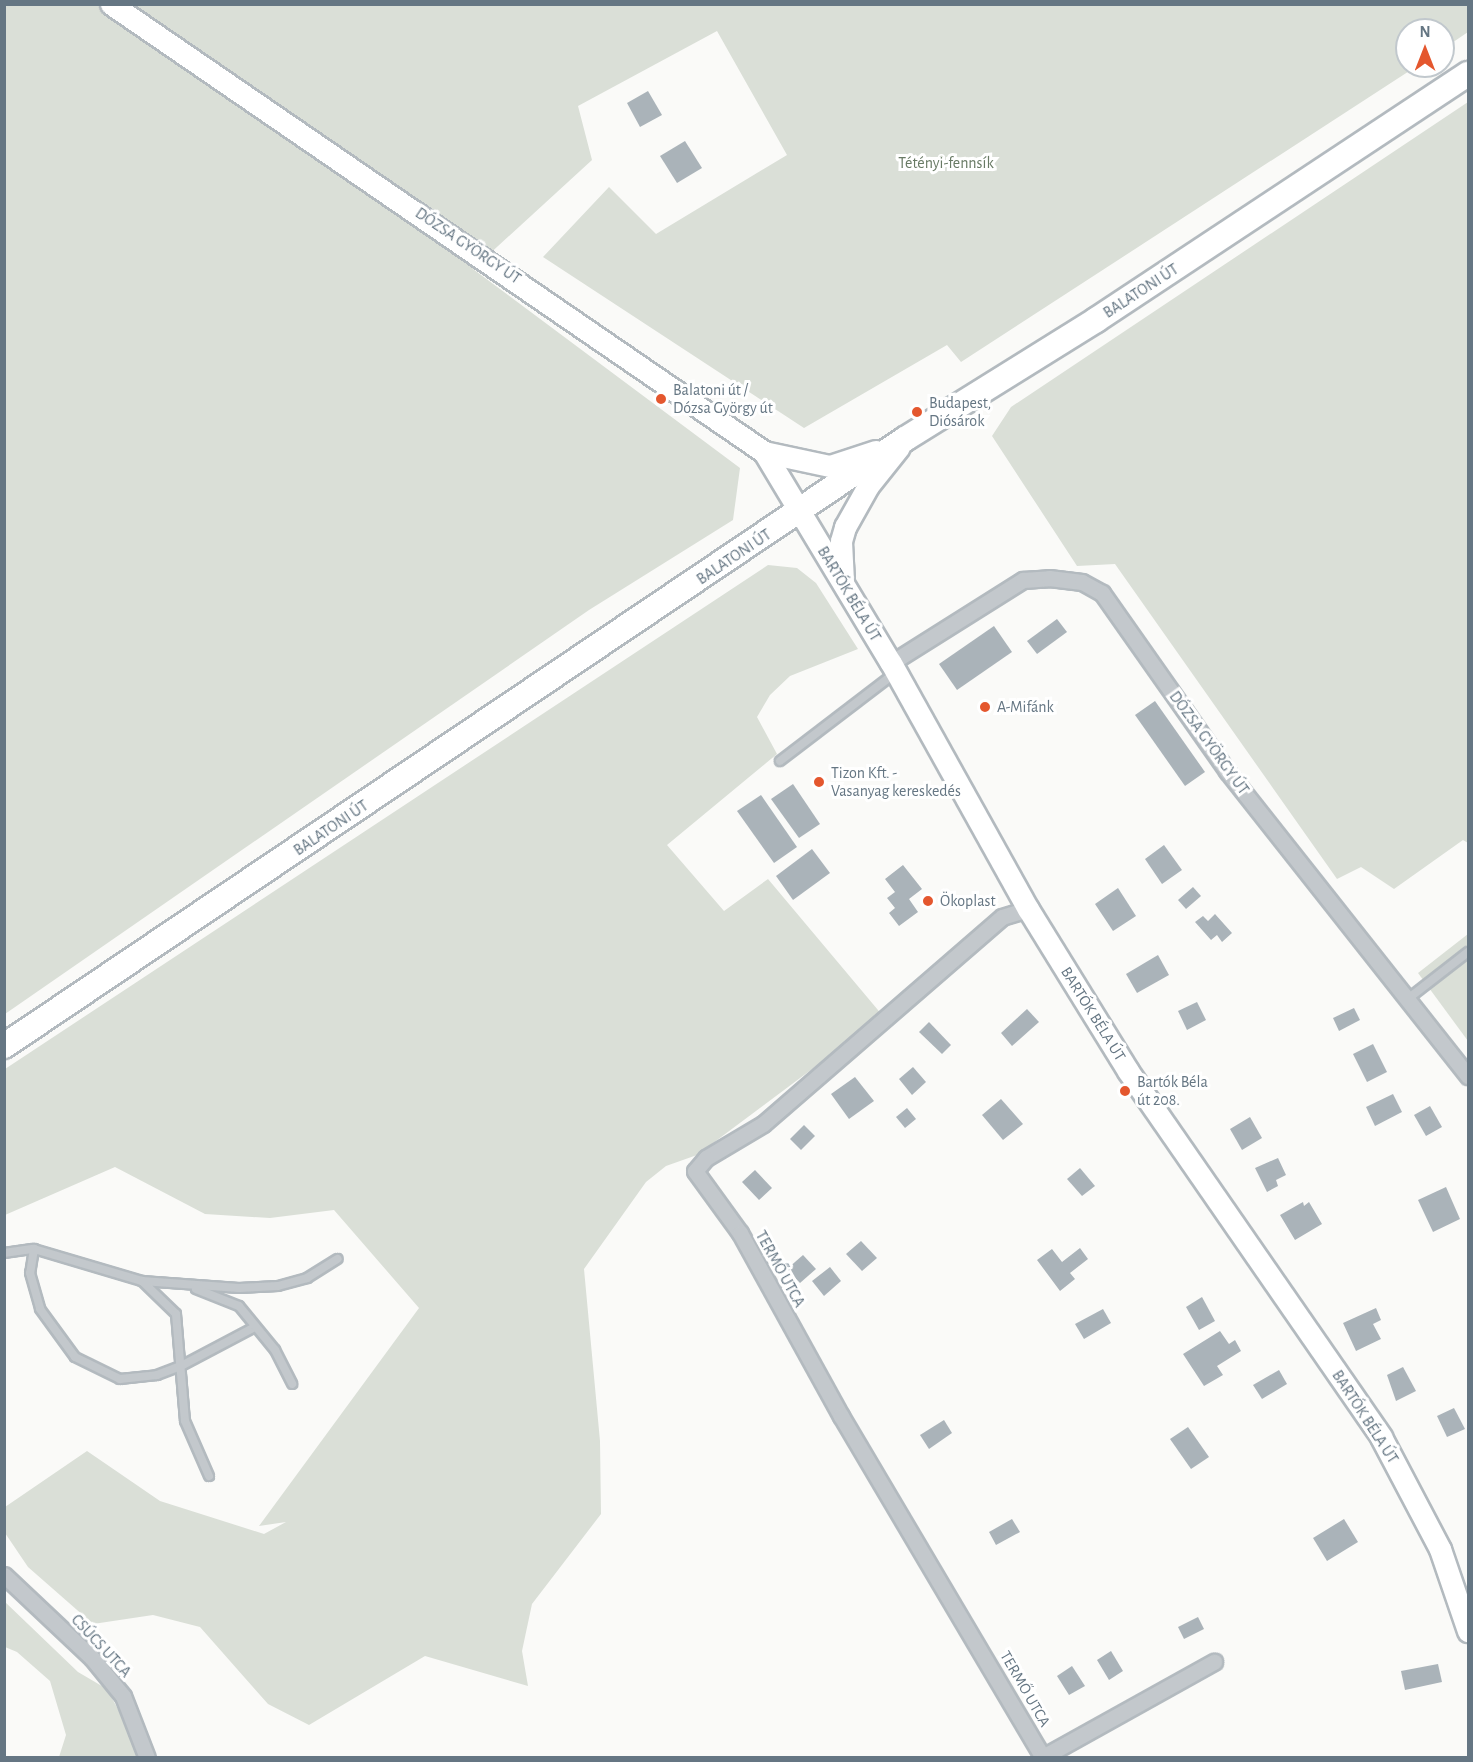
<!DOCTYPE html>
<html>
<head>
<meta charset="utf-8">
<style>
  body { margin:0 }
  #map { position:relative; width:1473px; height:1762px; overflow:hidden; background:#fafaf8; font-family:"Alegreya Sans",sans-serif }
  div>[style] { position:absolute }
  .green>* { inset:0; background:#dadfd7 }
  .building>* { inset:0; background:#aab3b9 }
  .roads { filter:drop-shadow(2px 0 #b3babf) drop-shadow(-2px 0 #b3babf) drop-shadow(0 2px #b3babf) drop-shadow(0 -2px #b3babf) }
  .lane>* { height:8px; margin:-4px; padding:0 4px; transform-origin:4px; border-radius:4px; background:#c3c8cc }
  .street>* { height:15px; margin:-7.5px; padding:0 7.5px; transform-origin:7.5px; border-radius:7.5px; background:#c3c8cc }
  .secondary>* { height:21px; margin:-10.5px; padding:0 10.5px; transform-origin:10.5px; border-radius:10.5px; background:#fff }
  .primary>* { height:24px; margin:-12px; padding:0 12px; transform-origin:12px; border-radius:12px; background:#fff }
  .dots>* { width:16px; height:16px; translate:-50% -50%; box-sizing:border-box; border:3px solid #fff; border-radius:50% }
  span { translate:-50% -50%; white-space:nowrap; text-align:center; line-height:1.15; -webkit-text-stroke:6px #fff; paint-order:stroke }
  .park-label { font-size:16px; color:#687a64 }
  .street-label { font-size:16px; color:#657683 }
  .poi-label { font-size:16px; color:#657683 }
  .left { translate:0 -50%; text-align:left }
  .frame { position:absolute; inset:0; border:6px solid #657683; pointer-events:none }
  .north { position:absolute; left:1395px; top:18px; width:60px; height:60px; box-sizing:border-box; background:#fff; border:2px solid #c1c8cd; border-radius:50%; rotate:0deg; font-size:16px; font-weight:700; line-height:24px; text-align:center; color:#657683 }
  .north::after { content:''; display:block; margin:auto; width:21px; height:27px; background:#e4572e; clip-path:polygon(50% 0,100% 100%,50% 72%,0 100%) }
</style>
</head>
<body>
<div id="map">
  <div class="green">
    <div style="clip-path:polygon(1468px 4px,1468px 32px,1443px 49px,1443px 30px,1407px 30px,1407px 66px,1417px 66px,961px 362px,947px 345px,804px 428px,543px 257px,609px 187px,656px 234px,787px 155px,717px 31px,578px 106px,592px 160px,473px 269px,740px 468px,733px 520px,589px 610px,5px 1014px,4px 5px)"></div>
    <div style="clip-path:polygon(1468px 102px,1468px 843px,1463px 840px,1394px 889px,1361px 867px,1337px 879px,1115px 564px,1077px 566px,992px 436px,1011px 407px)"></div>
    <div style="clip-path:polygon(768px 565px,797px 568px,816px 583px,858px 649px,790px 676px,770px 695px,757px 717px,777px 754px,667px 845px,724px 911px,768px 879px,883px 1016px,697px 1155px,666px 1166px,646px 1182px,584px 1269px,600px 1441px,601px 1514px,532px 1604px,522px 1651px,528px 1686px,425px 1656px,309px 1725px,268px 1704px,200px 1627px,153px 1615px,93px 1624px,28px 1567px,5px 1533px,5px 1507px,87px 1451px,160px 1501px,264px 1534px,286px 1522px,259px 1526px,419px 1308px,334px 1210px,270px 1218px,205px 1214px,115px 1167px,5px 1215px,5px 1069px)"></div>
    <div style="clip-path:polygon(1468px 934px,1468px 1041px,1418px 973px)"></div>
    <div style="clip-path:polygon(4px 1601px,78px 1672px,107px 1689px,132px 1735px,137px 1757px,59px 1757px,66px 1735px,50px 1681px,17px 1652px,5px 1647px)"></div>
  </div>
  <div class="building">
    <div style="clip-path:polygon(648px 91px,662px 115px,640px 127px,627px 103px)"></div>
    <div style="clip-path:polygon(685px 141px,702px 168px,677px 183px,660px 156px)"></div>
    <div style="clip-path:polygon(1057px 619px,1067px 632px,1037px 654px,1027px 641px)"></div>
    <div style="clip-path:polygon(994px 626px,1012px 652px,957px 690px,939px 664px)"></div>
    <div style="clip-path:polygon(1155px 701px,1205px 772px,1185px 786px,1135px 715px)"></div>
    <div style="clip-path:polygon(793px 784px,820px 824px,799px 838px,771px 799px)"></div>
    <div style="clip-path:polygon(761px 795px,797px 847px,774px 863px,737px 811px)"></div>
    <div style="clip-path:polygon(1164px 845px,1182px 870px,1162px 884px,1145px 859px)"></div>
    <div style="clip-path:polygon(812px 849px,830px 873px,793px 900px,776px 876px)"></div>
    <div style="clip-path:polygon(903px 865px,922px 889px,909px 899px,918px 912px,899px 926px,889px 913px,895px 908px,887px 898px,895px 892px,885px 879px)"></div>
    <div style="clip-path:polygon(1193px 887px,1201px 896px,1186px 909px,1178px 900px)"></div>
    <div style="clip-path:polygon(1118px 888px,1136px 916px,1113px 931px,1095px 904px)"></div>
    <div style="clip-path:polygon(1215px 914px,1232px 933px,1222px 942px,1217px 935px,1211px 940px,1195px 922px,1203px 916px,1208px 921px)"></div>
    <div style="clip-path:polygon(1158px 955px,1169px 975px,1137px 993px,1126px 974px)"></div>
    <div style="clip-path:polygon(1197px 1002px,1206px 1020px,1187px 1030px,1178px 1011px)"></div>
    <div style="clip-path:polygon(1354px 1008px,1360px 1020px,1339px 1031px,1333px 1018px)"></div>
    <div style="clip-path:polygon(1027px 1009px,1039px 1022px,1012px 1046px,1001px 1033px)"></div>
    <div style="clip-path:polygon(929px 1022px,951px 1045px,942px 1054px,919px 1032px)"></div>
    <div style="clip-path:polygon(1373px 1044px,1387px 1072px,1367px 1082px,1353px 1054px)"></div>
    <div style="clip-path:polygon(913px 1067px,926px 1082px,912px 1095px,899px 1079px)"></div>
    <div style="clip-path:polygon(855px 1077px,874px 1101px,849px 1119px,831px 1094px)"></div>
    <div style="clip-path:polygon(1393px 1094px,1402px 1112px,1375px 1126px,1366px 1107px)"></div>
    <div style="clip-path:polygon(1001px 1099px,1023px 1124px,1003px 1140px,982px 1115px)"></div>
    <div style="clip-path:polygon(1430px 1106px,1442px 1127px,1426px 1136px,1414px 1115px)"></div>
    <div style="clip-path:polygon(907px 1108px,916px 1119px,905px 1128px,896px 1117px)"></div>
    <div style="clip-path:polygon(1250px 1117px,1262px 1138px,1242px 1150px,1230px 1129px)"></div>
    <div style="clip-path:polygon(804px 1125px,815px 1136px,801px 1150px,790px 1139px)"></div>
    <div style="clip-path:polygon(1278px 1158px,1286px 1175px,1276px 1180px,1278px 1186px,1267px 1192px,1255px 1168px)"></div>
    <div style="clip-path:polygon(1080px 1168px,1095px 1186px,1082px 1196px,1067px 1179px)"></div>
    <div style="clip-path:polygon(755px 1170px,772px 1188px,759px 1200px,742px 1182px)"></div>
    <div style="clip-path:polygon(1446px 1187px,1460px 1219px,1433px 1232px,1418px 1200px)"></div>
    <div style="clip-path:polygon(1303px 1202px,1304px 1206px,1309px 1202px,1322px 1224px,1295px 1240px,1280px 1215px)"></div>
    <div style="clip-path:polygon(861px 1241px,877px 1258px,862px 1271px,846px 1254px)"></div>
    <div style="clip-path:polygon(1080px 1248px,1088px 1259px,1070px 1273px,1075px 1279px,1060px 1291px,1037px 1260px,1052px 1249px,1062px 1262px)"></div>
    <div style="clip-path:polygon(803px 1255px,816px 1269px,800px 1283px,787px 1269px)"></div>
    <div style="clip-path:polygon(830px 1267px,841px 1281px,824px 1296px,812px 1281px)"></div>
    <div style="clip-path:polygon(1202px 1297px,1215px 1321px,1199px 1330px,1186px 1307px)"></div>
    <div style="clip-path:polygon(1376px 1308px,1381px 1320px,1373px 1324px,1381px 1339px,1356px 1351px,1343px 1323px)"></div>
    <div style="clip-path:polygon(1103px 1309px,1111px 1323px,1084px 1339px,1075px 1324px)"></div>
    <div style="clip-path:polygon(1220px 1331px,1229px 1344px,1235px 1340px,1241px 1351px,1217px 1366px,1223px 1375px,1204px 1386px,1183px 1354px)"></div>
    <div style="clip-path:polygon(1403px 1367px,1416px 1391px,1396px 1401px,1387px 1375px)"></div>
    <div style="clip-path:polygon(1279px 1370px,1287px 1384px,1262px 1399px,1253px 1385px)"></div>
    <div style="clip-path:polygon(1454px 1408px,1465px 1429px,1447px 1437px,1437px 1416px)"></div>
    <div style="clip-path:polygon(944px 1420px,952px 1433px,929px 1449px,920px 1435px)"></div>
    <div style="clip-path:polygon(1188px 1427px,1209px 1457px,1191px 1469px,1170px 1439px)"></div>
    <div style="clip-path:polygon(1012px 1519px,1020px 1532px,996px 1545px,989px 1532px)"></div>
    <div style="clip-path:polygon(1344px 1519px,1358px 1542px,1327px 1561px,1313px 1538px)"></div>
    <div style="clip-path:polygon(1198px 1617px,1204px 1629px,1184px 1639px,1178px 1627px)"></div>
    <div style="clip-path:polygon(1111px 1651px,1123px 1671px,1109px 1680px,1097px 1660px)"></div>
    <div style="clip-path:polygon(1438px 1664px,1442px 1682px,1405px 1690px,1401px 1671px)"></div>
    <div style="clip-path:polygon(1072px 1666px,1085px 1686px,1069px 1695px,1057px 1676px)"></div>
  </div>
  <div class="roads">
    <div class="lane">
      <div style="left:780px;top:761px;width:145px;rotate:-37.4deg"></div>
      <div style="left:1409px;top:998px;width:75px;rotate:-37.9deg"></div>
      <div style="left:34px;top:1249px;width:24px;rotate:99deg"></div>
      <div style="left:30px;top:1273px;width:37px;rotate:74deg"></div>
      <div style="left:40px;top:1309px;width:59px;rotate:53.9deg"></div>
      <div style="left:75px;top:1357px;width:50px;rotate:26.1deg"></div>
      <div style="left:120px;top:1379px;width:37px;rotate:-6deg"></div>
      <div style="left:157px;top:1375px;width:26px;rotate:-21deg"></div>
      <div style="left:181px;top:1366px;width:84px;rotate:-27.8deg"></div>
      <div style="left:4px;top:1253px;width:30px;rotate:-8deg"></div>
      <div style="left:34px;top:1249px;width:113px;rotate:16.5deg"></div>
      <div style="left:142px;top:1281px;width:97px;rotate:4.1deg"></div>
      <div style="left:239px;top:1288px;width:39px;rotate:-3deg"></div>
      <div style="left:278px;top:1286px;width:30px;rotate:-15deg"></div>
      <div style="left:307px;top:1278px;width:36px;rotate:-32deg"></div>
      <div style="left:142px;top:1281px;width:47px;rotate:44.1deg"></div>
      <div style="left:176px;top:1314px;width:107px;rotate:85.2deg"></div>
      <div style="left:185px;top:1421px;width:60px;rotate:66.4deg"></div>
      <div style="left:196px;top:1289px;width:46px;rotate:21.6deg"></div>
      <div style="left:239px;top:1306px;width:57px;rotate:50.7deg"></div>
      <div style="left:275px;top:1350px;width:38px;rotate:63deg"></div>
    </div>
    <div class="street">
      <div style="left:891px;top:663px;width:156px;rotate:-32.2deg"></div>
      <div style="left:1023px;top:580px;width:26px;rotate:-4deg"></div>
      <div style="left:1049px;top:578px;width:33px;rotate:7deg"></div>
      <div style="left:1082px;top:582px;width:23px;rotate:29deg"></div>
      <div style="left:1102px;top:593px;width:218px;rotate:54.9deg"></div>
      <div style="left:1227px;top:771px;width:389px;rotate:51.7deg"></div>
      <div style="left:1028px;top:909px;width:27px;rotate:163deg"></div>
      <div style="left:1002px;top:917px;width:316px;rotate:139.1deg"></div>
      <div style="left:763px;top:1124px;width:66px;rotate:149.2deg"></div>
      <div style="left:706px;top:1158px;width:17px;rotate:130deg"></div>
      <div style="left:695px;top:1171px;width:77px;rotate:54deg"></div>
      <div style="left:740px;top:1233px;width:209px;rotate:61.1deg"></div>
      <div style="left:841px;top:1416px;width:397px;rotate:59.4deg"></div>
      <div style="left:4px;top:1575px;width:121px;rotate:43.3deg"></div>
      <div style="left:92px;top:1658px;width:49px;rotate:50.8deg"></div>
      <div style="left:123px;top:1696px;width:66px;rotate:68.8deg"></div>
      <div style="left:1043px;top:1757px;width:196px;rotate:-29.1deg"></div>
    </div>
    <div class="secondary">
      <div style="left:111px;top:4px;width:792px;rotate:34.45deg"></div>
      <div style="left:764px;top:452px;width:246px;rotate:59deg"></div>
      <div style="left:891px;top:663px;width:282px;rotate:60.9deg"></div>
      <div style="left:1028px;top:909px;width:190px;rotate:58.3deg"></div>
      <div style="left:1128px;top:1071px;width:445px;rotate:55.3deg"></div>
      <div style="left:1381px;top:1437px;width:127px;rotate:62.2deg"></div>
      <div style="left:1440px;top:1549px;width:87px;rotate:71.1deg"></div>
      <div style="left:764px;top:452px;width:67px;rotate:12deg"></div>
      <div style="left:830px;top:466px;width:48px;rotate:-18.1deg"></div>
      <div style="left:843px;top:581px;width:40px;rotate:-92.9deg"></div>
      <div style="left:841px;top:541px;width:15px;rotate:-74deg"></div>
      <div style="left:845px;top:527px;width:47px;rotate:-60.7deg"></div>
      <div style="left:868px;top:486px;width:50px;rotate:-51.5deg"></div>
    </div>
    <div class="primary">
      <div style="left:4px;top:1046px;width:1086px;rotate:-33.97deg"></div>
      <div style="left:905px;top:439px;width:225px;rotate:-31.9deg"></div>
      <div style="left:1096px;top:320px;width:446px;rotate:-33.5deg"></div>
    </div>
  </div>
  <div class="dots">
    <div style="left:661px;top:399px;background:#e4572e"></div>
    <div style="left:917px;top:412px;background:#e4572e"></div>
    <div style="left:985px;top:707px;background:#e4572e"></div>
    <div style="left:819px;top:782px;background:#e4572e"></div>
    <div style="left:928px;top:901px;background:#e4572e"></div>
    <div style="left:1125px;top:1091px;background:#e4572e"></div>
  </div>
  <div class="park-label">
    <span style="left:946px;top:163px">Tétényi-fennsík</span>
  </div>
  <div class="street-label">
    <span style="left:468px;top:246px;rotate:34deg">DÓZSA GYÖRGY ÚT</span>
    <span style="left:1141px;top:291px;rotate:-33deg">BALATONI ÚT</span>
    <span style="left:734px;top:557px;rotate:-34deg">BALATONI ÚT</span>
    <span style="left:849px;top:594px;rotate:59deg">BARTÓK BÉLA ÚT</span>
    <span style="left:1209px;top:743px;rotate:54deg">DÓZSA GYÖRGY ÚT</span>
    <span style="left:331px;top:828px;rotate:-34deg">BALATONI ÚT</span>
    <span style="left:1093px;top:1014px;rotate:58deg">BARTÓK BÉLA ÚT</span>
    <span style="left:780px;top:1269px;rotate:61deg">TERMŐ UTCA</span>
    <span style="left:1365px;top:1417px;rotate:57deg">BARTÓK BÉLA ÚT</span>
    <span style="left:101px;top:1646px;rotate:47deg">CSÚCS UTCA</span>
    <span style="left:1025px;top:1689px;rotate:60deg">TERMŐ UTCA</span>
  </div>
  <div class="poi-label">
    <span class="left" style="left:673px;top:399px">Balatoni út /<br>Dózsa György út</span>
    <span class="left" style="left:929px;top:412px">Budapest,<br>Diósárok</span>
    <span class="left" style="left:997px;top:707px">A-Mifánk</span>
    <span class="left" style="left:831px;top:782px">Tizon Kft. -<br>Vasanyag kereskedés</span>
    <span class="left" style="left:940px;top:901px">Ökoplast</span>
    <span class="left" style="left:1137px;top:1091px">Bartók Béla<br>út 208.</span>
  </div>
  <div class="frame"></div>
  <div class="north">N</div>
</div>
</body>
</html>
